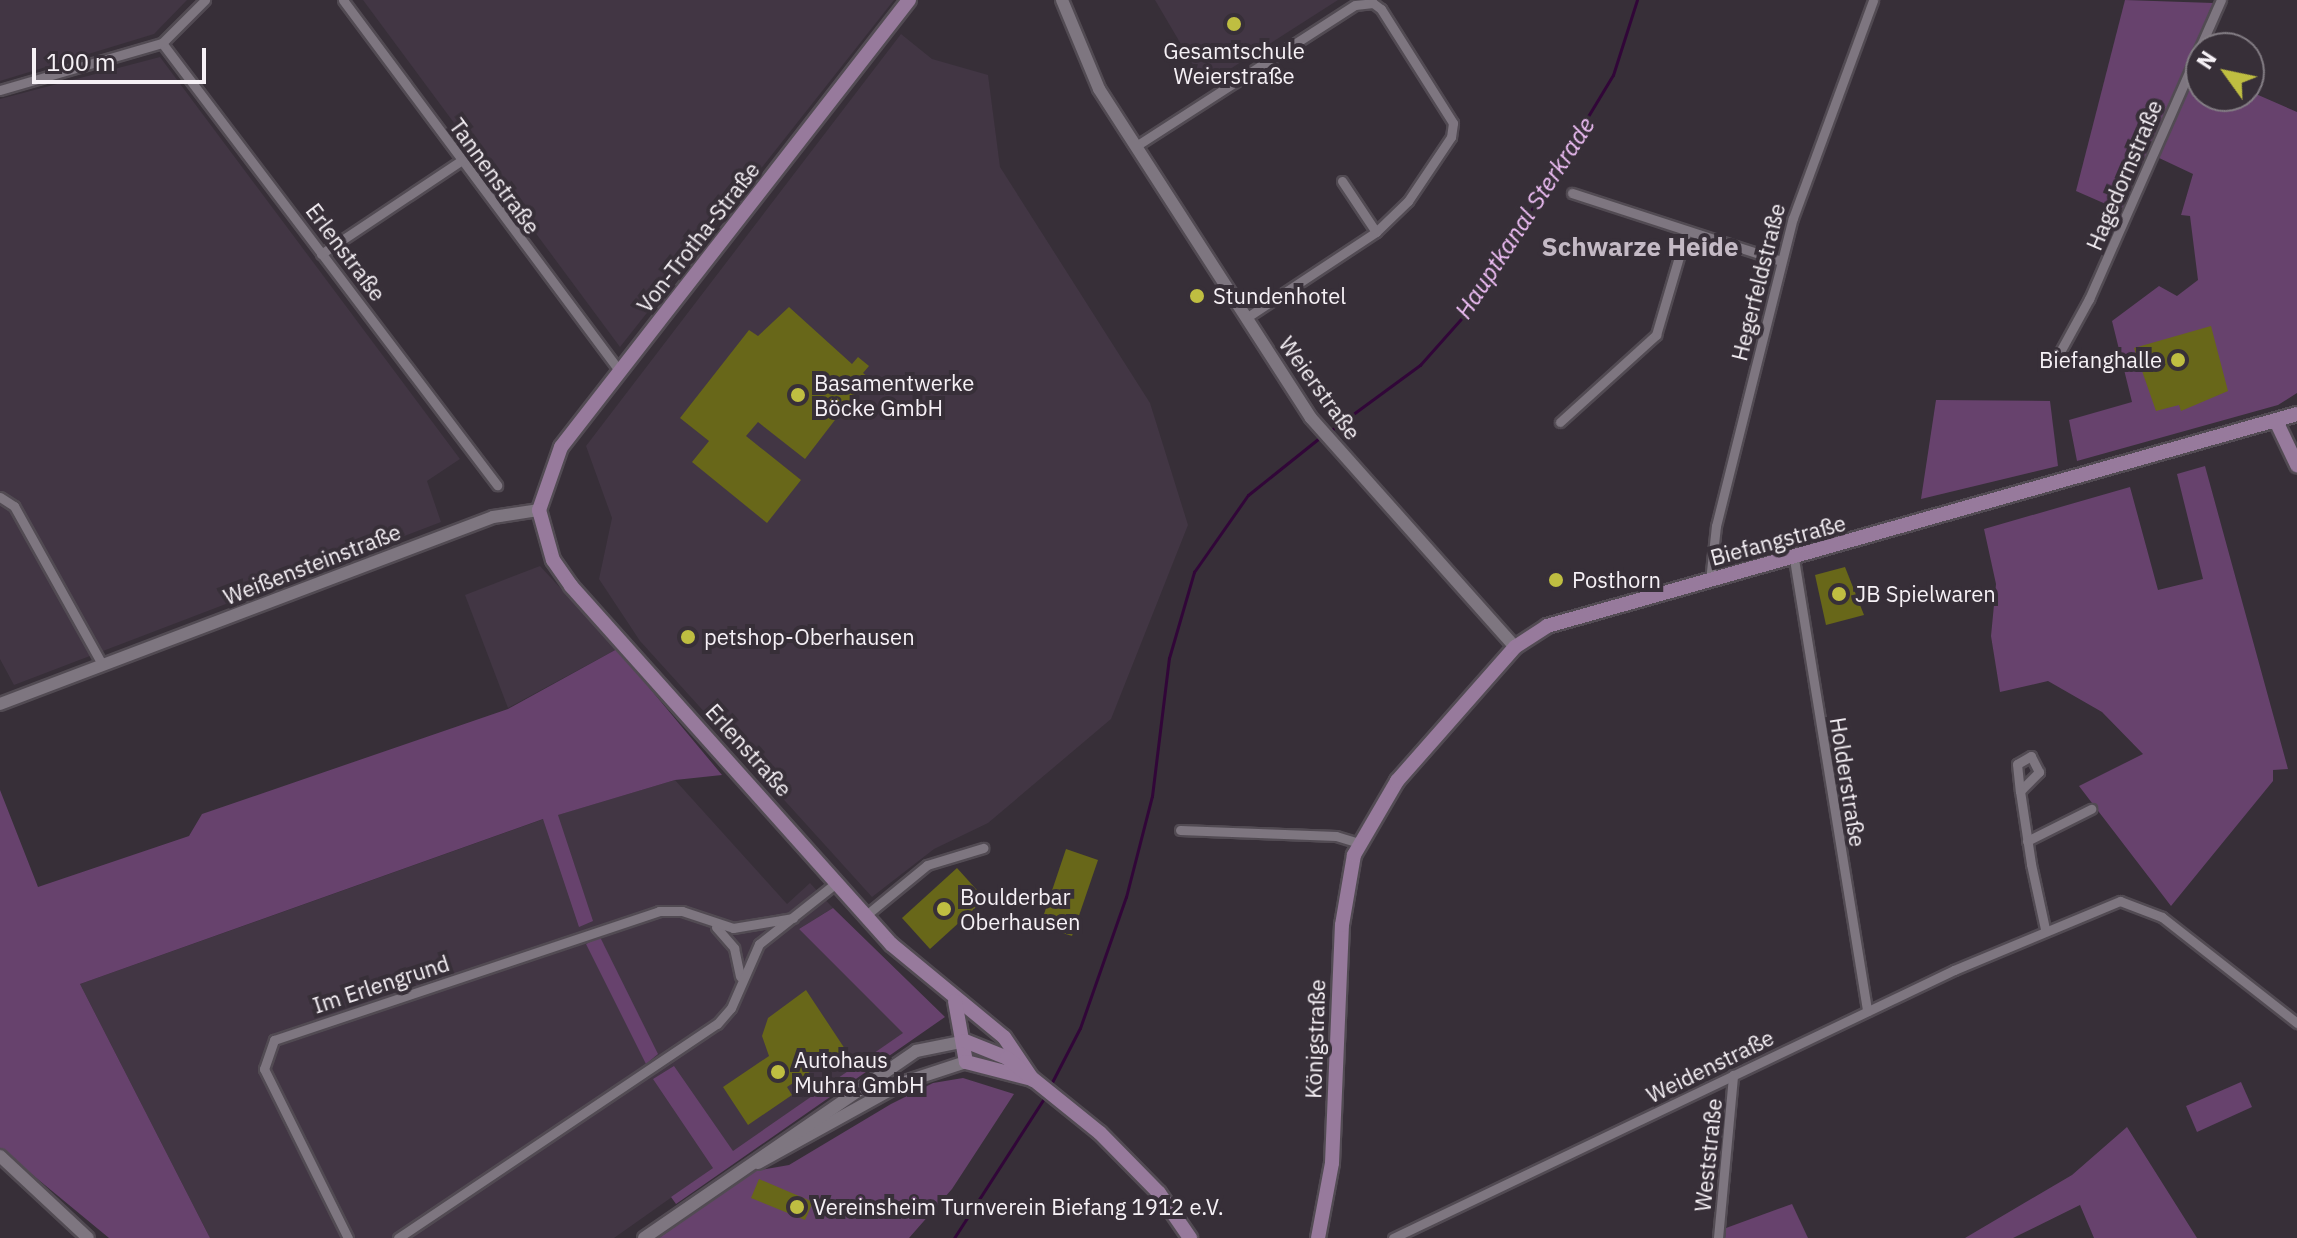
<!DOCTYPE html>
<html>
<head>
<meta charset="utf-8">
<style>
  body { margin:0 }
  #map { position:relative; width:2297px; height:1238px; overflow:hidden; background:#372f38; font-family:"IBM Plex Sans",sans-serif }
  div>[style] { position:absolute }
  .built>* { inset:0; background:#423644 }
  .green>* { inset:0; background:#67426d }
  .stream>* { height:3px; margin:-1.5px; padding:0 1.5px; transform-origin:1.5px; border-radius:1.5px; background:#310638 }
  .building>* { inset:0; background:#686719 }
  .roads { filter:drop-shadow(2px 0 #524b53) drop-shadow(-2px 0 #524b53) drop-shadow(0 2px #524b53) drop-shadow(0 -2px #524b53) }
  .minor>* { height:9px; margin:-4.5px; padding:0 4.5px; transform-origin:4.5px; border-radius:4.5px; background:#7e7680 }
  .tertiary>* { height:12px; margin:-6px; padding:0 6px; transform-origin:6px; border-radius:6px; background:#7e7680 }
  .secondary>* { height:14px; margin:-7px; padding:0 7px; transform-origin:7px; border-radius:7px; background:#977a9c }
  .dots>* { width:22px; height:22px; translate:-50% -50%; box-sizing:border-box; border:4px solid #372f38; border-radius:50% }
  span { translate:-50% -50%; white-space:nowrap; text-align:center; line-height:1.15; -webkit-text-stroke:8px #372f38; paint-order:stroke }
  .poi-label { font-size:22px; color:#f6f1f6 }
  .left { translate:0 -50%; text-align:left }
  .right { translate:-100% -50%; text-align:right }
  .street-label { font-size:22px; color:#f6f1f6 }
  .water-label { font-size:24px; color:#eebef5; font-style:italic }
  .quarter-label { font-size:26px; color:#c4bac5; font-weight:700 }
  .north { position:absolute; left:2185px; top:32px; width:80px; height:80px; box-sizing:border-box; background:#372f38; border:2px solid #837d84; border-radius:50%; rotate:303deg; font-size:22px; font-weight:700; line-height:32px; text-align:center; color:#f6f1f6 }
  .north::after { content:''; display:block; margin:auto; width:28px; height:36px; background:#bfbe41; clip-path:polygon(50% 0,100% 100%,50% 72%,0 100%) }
  .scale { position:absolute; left:32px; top:48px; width:174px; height:36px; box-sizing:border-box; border:4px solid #f6f1f6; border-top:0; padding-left:10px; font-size:24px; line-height:28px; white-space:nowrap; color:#f6f1f6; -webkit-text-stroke:6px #372f38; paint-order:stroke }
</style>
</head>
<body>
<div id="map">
  <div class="built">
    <div style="clip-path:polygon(0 0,187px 0,154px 34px,0 81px)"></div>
    <div style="clip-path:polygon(363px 0,894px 0,620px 347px)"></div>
    <div style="clip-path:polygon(1155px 0,1338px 0,1205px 85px)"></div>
    <div style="clip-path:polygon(901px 34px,932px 59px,988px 75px,1000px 167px,1150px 403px,1188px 525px,1111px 719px,988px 823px,934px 849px,872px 897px,640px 641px,599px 579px,612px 518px,586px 446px)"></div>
    <div style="clip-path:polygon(160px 57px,460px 459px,427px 481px,441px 522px,14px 685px,0 659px,0 99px)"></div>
    <div style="clip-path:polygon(540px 566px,617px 649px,508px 708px,465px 595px)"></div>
    <div style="clip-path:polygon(675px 780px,787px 904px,810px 883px,833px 908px,799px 929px,904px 1033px,614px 1238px,210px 1238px,80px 984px,544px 819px)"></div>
  </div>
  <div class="green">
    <div style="clip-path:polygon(2125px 0,2213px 3px,2124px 212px,2076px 191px)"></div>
    <div style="clip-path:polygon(2195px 67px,2201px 70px,2201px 96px,2249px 96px,2249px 91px,2297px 112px,2297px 393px,2278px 405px,2077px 461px,2069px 420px,2132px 402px,2112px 321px,2159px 286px,2177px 296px,2198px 280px,2190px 216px,2181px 215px,2193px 174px,2157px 157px)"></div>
    <div style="clip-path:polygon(1936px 400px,2050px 401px,2058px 466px,1921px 499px)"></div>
    <div style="clip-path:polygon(2205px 466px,2288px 769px,2273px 770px,2273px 781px,2171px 906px,2079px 786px,2143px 754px,2102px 712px,2048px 681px,2000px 692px,1991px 636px,1996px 584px,1984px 529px,2130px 487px,2158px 590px,2203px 579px,2177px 474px)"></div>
    <div style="clip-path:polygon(617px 649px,722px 775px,675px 780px,558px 815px,593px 921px,579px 927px,543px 819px,80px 984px,210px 1238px,109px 1238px,0 1148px,0 790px,38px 887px,189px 836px,202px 814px,508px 709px)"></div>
    <div style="clip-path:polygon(833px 908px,945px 1017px,676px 1204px,671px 1197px,713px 1168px,653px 1079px,674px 1066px,733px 1151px,903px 1033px,799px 929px)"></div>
    <div style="clip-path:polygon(600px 937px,658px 1054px,646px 1064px,586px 944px)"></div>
    <div style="clip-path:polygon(963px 1078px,1014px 1094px,952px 1189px,909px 1238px,659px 1238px,754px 1171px,789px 1165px,891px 1104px,933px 1083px)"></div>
    <div style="clip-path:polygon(2241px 1082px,2252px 1107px,2197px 1132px,2186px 1106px)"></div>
    <div style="clip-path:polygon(2127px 1127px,2197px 1238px,2094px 1238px,2080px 1205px,2013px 1238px,1965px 1238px,2072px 1175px)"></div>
    <div style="clip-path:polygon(1792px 1204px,1808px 1238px,1725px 1238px,1726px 1228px)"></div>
  </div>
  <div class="stream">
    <div style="left:1330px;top:431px;width:112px;rotate:-36.3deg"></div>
    <div style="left:1420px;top:365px;width:84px;rotate:-48.4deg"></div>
    <div style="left:1476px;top:302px;width:265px;rotate:-58.9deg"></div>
    <div style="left:1613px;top:75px;width:79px;rotate:-72.3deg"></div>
    <div style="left:1050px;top:1086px;width:65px;rotate:-62.7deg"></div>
    <div style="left:1080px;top:1028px;width:139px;rotate:-70.7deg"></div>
    <div style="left:1126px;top:897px;width:104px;rotate:-75.6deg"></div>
    <div style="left:1152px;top:796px;width:139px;rotate:-83deg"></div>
    <div style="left:1169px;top:658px;width:90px;rotate:-73.8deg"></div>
    <div style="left:1194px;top:572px;width:94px;rotate:-55deg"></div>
    <div style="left:1248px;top:495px;width:96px;rotate:-38.7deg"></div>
    <div style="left:954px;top:1238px;width:168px;rotate:-57.2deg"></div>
  </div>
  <div class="building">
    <div style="clip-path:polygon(789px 307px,852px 364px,858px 357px,869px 366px,863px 373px,868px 377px,805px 459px,758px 422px,746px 436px,801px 480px,767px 523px,692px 462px,709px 441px,680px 418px,749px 330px,758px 336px)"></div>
    <div style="clip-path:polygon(2211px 326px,2228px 391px,2181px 411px,2179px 405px,2156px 411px,2134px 348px)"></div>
    <div style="clip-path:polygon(1845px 567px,1864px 615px,1826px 625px,1815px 575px)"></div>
    <div style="clip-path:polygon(1066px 849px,1098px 860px,1072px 936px,1040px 926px)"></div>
    <div style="clip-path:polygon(957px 868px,985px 899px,930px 949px,902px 918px)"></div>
    <div style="clip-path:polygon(806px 990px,845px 1049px,787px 1087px,792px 1095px,748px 1125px,723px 1087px,769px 1056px,762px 1036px,768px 1018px)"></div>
    <div style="clip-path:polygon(759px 1179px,813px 1202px,805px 1220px,751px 1198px)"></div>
  </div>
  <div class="roads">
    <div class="minor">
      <div style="left:343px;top:0;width:464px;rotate:53.3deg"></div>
      <div style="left:162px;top:43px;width:555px;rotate:52.84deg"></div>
      <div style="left:0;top:90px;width:169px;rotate:-16.2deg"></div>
      <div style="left:162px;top:43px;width:61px;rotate:-45deg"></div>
      <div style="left:1136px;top:146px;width:260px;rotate:-32.8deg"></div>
      <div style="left:1355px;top:5px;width:18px;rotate:-6deg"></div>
      <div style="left:1373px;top:3px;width:10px;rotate:37deg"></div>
      <div style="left:1381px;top:9px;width:135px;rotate:57.7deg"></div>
      <div style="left:1453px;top:123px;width:14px;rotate:98deg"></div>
      <div style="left:1451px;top:137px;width:77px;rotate:123.9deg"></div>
      <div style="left:1408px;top:201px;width:45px;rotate:135.9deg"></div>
      <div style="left:1376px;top:232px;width:156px;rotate:146.5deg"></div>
      <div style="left:1342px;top:181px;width:61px;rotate:56.3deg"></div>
      <div style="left:1572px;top:193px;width:220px;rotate:18deg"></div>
      <div style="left:321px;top:254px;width:169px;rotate:-33.7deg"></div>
      <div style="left:2055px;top:361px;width:71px;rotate:-61.3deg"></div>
      <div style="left:2089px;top:299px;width:327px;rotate:-66.2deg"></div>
      <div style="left:1560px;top:422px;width:130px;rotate:-42.2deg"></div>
      <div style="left:1656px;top:335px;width:106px;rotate:-73.6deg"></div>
      <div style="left:0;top:497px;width:17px;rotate:33deg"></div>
      <div style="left:14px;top:506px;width:181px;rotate:60.9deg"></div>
      <div style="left:1794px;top:559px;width:458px;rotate:80.8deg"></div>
      <div style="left:1710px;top:581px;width:55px;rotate:-83.8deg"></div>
      <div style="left:1716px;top:526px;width:317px;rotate:-76deg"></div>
      <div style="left:1793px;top:218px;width:232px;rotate:-69.8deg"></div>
      <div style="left:2020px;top:791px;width:27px;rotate:-45deg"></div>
      <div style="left:2039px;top:772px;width:18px;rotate:-117deg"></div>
      <div style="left:2031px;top:756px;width:16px;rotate:150deg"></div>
      <div style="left:2017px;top:764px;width:27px;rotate:84deg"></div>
      <div style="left:2020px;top:791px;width:74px;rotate:81.4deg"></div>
      <div style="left:2031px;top:864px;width:66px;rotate:77.8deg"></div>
      <div style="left:1180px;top:830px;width:156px;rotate:2.2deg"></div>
      <div style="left:1336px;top:836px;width:24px;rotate:17deg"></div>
      <div style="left:2027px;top:841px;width:72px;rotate:-26.6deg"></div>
      <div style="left:865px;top:916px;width:80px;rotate:-39.4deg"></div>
      <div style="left:927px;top:865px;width:59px;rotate:-16.9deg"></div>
      <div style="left:716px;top:927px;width:28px;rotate:49deg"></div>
      <div style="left:734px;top:948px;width:29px;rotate:78deg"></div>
      <div style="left:348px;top:1238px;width:189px;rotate:-116.4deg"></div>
      <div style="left:264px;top:1069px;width:31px;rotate:-71deg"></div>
      <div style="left:274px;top:1040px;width:406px;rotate:-18.5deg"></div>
      <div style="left:659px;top:911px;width:23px"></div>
      <div style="left:682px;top:911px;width:54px;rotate:18.4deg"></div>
      <div style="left:733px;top:928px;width:61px;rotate:-9.5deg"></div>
      <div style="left:398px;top:1238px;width:384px;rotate:-33.9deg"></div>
      <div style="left:717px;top:1024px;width:21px;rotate:-49deg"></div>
      <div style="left:731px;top:1008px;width:70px;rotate:-66.4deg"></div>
      <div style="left:759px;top:944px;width:98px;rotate:-38.4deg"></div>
      <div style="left:1393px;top:1238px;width:622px;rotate:-25.53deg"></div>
      <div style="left:1954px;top:970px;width:180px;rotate:-22.6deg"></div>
      <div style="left:2120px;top:901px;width:45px;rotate:20.9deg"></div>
      <div style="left:2162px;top:917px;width:172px;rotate:38.1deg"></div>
      <div style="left:1718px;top:1238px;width:164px;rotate:-84.7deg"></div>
    </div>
    <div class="tertiary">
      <div style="left:1062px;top:0;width:96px;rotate:67.4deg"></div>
      <div style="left:1099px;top:89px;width:391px;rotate:57.2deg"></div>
      <div style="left:1311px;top:418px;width:307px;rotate:48.3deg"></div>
      <div style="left:0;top:704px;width:527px;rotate:-20.77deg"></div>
      <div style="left:493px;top:517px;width:47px;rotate:-8.7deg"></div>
      <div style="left:0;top:1156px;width:120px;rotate:43deg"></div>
      <div style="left:758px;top:1163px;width:168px;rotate:-28.9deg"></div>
      <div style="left:905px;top:1082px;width:64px;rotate:-18.2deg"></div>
      <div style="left:644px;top:1238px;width:330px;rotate:-34.5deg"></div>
      <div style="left:916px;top:1051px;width:50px;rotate:-11.5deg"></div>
    </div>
    <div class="secondary">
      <div style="left:909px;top:0;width:566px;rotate:127.9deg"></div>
      <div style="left:561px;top:447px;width:67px;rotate:109.2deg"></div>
      <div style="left:539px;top:510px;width:52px;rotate:74.4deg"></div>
      <div style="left:553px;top:560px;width:32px;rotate:55deg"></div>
      <div style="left:571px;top:586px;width:480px;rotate:48.2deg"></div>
      <div style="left:891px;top:944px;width:146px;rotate:39.5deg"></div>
      <div style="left:1004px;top:1037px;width:52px;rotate:56deg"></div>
      <div style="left:2277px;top:423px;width:47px;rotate:64.5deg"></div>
      <div style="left:955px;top:1001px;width:62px;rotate:79.8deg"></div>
      <div style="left:966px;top:1062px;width:68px;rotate:14.4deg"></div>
      <div style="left:965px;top:1041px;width:45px;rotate:22deg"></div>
      <div style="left:1007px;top:1058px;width:119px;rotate:38.9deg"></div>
      <div style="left:1100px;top:1133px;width:84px;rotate:45.5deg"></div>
      <div style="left:1159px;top:1193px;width:55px;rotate:55.4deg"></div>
      <div style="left:1318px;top:1238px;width:76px;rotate:-79.4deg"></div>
      <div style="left:1332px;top:1163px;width:238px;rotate:-87.6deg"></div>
      <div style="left:1342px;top:925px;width:71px;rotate:-80.3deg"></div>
      <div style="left:1354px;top:855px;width:86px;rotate:-59.8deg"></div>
      <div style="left:1397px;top:781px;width:179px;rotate:-48.6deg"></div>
      <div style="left:1515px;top:647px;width:38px;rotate:-33deg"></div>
      <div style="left:1547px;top:626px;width:779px;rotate:-15.78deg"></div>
    </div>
  </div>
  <div class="dots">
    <div style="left:1234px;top:24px;background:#bfbe41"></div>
    <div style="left:1197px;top:296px;background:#bfbe41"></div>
    <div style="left:2178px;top:360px;background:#bfbe41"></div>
    <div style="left:798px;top:395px;background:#bfbe41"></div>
    <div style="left:1556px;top:580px;background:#bfbe41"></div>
    <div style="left:1839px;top:594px;background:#bfbe41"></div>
    <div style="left:688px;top:637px;background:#bfbe41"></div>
    <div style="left:944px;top:909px;background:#bfbe41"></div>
    <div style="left:778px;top:1072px;background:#bfbe41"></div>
    <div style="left:797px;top:1207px;background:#bfbe41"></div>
  </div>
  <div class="poi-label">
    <span style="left:1234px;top:63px">Gesamtschule<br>Weierstraße</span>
    <span class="left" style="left:1213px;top:296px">Stundenhotel</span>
    <span class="right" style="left:2162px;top:360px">Biefanghalle</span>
    <span class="left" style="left:814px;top:395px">Basamentwerke<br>Böcke GmbH</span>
    <span class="left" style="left:1572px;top:580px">Posthorn</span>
    <span class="left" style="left:1855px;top:594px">JB Spielwaren</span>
    <span class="left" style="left:704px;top:637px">petshop-Oberhausen</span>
    <span class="left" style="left:960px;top:909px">Boulderbar<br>Oberhausen</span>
    <span class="left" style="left:794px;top:1072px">Autohaus<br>Muhra GmbH</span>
    <span class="left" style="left:813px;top:1207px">Vereinsheim Turnverein Biefang 1912 e.V.</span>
  </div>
  <div class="street-label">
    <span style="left:2124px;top:175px;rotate:-67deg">Hagedornstraße</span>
    <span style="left:495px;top:176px;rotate:54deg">Tannenstraße</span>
    <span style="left:698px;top:237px;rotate:-52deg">Von-Trotha-Straße</span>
    <span style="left:346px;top:252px;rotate:53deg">Erlenstraße</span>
    <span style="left:1758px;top:282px;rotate:-76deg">Hegerfeldstraße</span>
    <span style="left:1320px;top:388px;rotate:54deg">Weierstraße</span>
    <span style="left:1778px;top:540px;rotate:-15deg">Biefangstraße</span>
    <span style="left:312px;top:564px;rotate:-21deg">Weißensteinstraße</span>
    <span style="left:749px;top:750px;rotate:48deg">Erlenstraße</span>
    <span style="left:1848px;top:782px;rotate:81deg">Holderstraße</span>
    <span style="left:381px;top:984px;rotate:-18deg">Im Erlengrund</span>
    <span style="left:1315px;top:1039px;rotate:-88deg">Königstraße</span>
    <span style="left:1710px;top:1066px;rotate:-26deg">Weidenstraße</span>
    <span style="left:1708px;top:1155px;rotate:-84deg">Weststraße</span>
  </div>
  <div class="water-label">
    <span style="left:1525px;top:218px;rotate:-57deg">Hauptkanal Sterkrade</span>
  </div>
  <div class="quarter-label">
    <span style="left:1640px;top:247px">Schwarze Heide</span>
  </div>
  <div class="north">N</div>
  <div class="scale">100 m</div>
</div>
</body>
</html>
